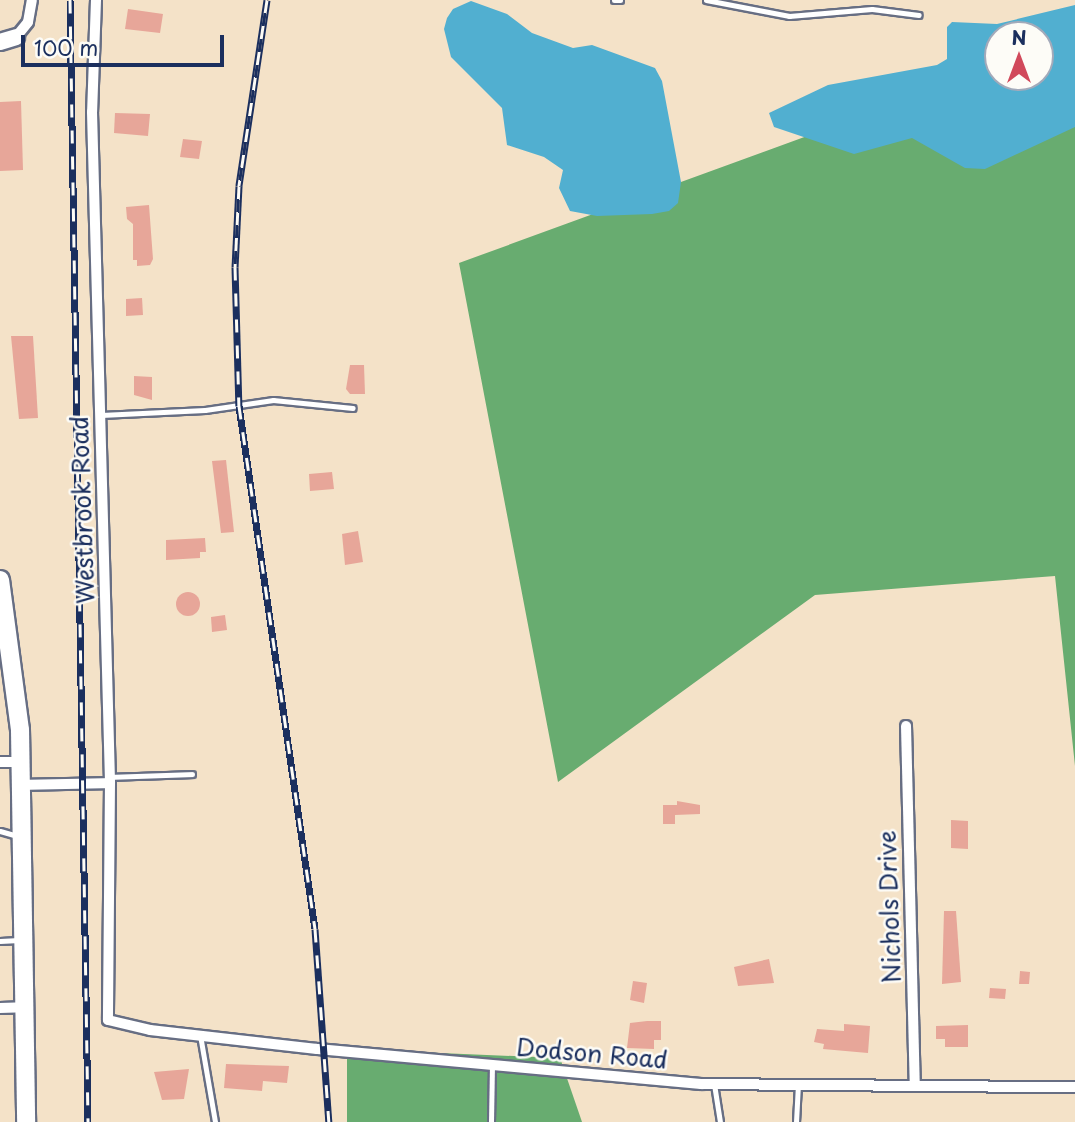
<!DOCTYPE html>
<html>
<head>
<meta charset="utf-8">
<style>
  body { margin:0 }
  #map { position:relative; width:1075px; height:1122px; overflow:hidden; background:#f4e2c8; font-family:"Playpen Sans",sans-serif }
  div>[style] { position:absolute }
  .forest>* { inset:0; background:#68ac70 }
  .water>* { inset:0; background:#51afd0 }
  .building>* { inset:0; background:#e7a699 }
  .round { border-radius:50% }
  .roads { filter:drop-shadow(2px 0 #676e83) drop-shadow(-2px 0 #676e83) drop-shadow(0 2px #676e83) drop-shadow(0 -2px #676e83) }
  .lane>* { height:5px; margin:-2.5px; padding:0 2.5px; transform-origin:2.5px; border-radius:2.5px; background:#fff }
  .street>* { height:10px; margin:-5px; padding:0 5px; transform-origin:5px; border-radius:5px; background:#fff }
  .secondary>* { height:16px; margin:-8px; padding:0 8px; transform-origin:8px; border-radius:8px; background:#fff }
  .primary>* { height:18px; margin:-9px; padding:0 9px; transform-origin:9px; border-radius:9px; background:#fff }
  .rail>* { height:7px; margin-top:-3.5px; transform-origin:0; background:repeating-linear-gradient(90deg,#fdfcf7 0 13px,#1b2f5e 0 26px); box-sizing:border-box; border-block:2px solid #1b2f5e }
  span { translate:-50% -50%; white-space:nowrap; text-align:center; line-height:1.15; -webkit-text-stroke:5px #fdfcf7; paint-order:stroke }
  .street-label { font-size:24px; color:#1b2f5e }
  .north { position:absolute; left:984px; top:21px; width:70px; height:70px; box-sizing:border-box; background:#fdfcf7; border:2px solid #a3aaba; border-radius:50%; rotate:0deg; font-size:19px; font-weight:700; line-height:28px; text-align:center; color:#1b2f5e }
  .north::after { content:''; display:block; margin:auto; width:24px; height:32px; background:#d1495b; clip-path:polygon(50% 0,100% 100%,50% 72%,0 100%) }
  .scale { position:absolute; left:21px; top:35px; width:203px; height:32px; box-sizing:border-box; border:4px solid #1b2f5e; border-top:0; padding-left:9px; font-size:21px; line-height:24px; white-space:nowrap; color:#1b2f5e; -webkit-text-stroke:5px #fdfcf7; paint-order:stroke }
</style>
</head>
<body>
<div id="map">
  <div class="forest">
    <div style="clip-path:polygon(1075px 33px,1075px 766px,1055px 576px,815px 595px,558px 782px,459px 263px,840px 124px,998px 77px,1040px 77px)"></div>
    <div style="clip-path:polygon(347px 1049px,560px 1058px,582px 1122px,347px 1122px)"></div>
  </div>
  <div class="water">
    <div style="clip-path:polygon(471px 1px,507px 14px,532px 33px,573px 48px,592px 45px,655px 68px,662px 81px,681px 182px,678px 203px,669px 211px,652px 214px,597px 216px,570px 211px,559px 188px,563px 170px,544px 157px,507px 145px,502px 108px,451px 57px,444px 29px,447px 18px,453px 9px)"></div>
    <div style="clip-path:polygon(evenodd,1075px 5px,1075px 127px,985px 169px,965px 168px,912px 138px,854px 154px,774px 127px,769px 113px,828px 85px,937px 65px,947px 59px,947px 27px,952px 22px,997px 24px,1075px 5px,1040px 35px,1040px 77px,998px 77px,998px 35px,1040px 35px)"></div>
  </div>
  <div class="building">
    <div style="clip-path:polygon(128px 9px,163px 14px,160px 33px,125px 29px)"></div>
    <div style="clip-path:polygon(21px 101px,23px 170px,0 171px,0 102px)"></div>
    <div style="clip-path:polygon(115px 113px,150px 114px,148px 136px,114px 133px)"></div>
    <div style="clip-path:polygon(183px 139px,202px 141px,199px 159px,180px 157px)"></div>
    <div style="clip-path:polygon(149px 205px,153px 259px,150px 265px,137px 266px,137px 260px,133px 260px,133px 224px,127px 219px,126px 207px)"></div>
    <div style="clip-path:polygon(142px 298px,143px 315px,126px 316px,126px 299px)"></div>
    <div style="clip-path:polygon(11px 336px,33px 336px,38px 418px,19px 419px)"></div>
    <div style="clip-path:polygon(350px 365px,364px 365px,365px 394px,350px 394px,346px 389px)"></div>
    <div style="clip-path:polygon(134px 376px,152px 377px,152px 400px,134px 395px)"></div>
    <div style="clip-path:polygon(226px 460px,234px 532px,221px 533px,212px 461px)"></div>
    <div style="clip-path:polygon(332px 472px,334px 489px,310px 491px,309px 474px)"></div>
    <div style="clip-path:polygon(358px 531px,363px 562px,345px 565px,342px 534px)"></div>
    <div style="clip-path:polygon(205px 538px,206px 552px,200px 552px,200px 558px,166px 560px,166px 540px)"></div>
    <div class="round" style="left:176px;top:592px;width:24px;height:24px"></div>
    <div style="clip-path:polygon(225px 615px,227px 630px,212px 632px,211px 617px)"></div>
    <div style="clip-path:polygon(677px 801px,700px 805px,700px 814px,675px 815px,675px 824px,663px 824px,663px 805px,677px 805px)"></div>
    <div style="clip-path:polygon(951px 820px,968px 821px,968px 849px,951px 848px)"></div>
    <div style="clip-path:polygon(944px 911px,956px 911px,961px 982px,942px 984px)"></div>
    <div style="clip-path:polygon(769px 959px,774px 983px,738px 986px,734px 967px)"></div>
    <div style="clip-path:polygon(1020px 971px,1030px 972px,1029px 984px,1019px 984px)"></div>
    <div style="clip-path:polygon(633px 981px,647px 983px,644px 1003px,630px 1000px)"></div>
    <div style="clip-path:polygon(990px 988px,1006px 989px,1005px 999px,989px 998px)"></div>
    <div style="clip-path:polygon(647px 1021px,661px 1021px,661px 1040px,654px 1040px,654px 1049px,627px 1048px,630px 1023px)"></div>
    <div style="clip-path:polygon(844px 1024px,870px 1026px,868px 1053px,823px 1049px,824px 1044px,814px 1042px,817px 1029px,844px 1031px)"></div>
    <div style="clip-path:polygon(968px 1025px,968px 1047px,945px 1047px,945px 1039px,936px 1039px,936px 1026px)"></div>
    <div style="clip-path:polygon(226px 1064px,289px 1066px,287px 1083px,263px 1081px,262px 1091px,224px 1088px)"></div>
    <div style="clip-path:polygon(189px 1069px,184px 1099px,162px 1100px,154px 1072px)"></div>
  </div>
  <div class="roads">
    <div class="lane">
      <div style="left:614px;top:0;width:6px"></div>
      <div style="left:706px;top:0;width:85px;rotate:10.9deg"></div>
      <div style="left:789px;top:16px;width:83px;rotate:-4.8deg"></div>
      <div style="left:872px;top:9px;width:47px;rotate:7.3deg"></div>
      <div style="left:101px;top:415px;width:104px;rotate:-2.8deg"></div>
      <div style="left:205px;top:410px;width:69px;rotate:-8.4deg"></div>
      <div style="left:273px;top:400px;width:80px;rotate:5.7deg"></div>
      <div style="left:110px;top:777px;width:82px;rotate:-2.1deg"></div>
      <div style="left:0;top:831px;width:19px;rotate:16deg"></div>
      <div style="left:0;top:941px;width:19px;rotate:-3deg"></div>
      <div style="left:200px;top:1035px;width:88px;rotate:80.2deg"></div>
      <div style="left:714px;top:1084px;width:38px;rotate:81deg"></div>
      <div style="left:491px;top:1122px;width:57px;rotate:-89deg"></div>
      <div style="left:796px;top:1122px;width:37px;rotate:-87deg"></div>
    </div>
    <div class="street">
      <div style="left:96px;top:0;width:112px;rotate:92deg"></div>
      <div style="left:92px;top:112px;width:671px;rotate:88.46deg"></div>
      <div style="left:110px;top:783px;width:237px;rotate:90.5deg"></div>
      <div style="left:108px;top:1020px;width:43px;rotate:13.4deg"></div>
      <div style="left:150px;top:1030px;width:168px;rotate:6.5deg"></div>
      <div style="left:317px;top:1049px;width:386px;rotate:5.2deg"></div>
      <div style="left:701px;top:1084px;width:374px;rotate:0.5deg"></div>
      <div style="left:16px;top:37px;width:19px;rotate:-51deg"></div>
      <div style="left:28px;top:22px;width:22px;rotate:-80deg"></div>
      <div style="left:906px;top:726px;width:360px;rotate:88.6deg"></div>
      <div style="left:0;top:762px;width:21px"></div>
      <div style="left:22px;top:785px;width:88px;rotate:-1.3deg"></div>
      <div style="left:0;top:1008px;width:23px;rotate:-2deg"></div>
    </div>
    <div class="secondary">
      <div style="left:0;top:42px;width:17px;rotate:-17deg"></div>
    </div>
    <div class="primary">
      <div style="left:0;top:580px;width:151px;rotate:82.4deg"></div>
      <div style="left:20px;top:730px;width:392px;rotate:89.1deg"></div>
    </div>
  </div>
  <div class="rail">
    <div style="left:70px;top:0;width:1122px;rotate:89.08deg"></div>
    <div style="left:267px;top:0;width:188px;rotate:98.6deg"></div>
    <div style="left:239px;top:186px;width:81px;rotate:92.8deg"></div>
    <div style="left:235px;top:267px;width:139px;rotate:88.4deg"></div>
    <div style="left:239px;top:406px;width:528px;rotate:81.73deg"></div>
    <div style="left:315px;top:929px;width:194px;rotate:85.9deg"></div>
  </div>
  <div class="street-label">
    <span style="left:82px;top:510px;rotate:-92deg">Westbrook Road</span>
    <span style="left:889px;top:907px;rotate:-92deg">Nichols Drive</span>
    <span style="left:592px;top:1053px;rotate:5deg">Dodson Road</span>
  </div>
  <div class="north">N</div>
  <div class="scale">100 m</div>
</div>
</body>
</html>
